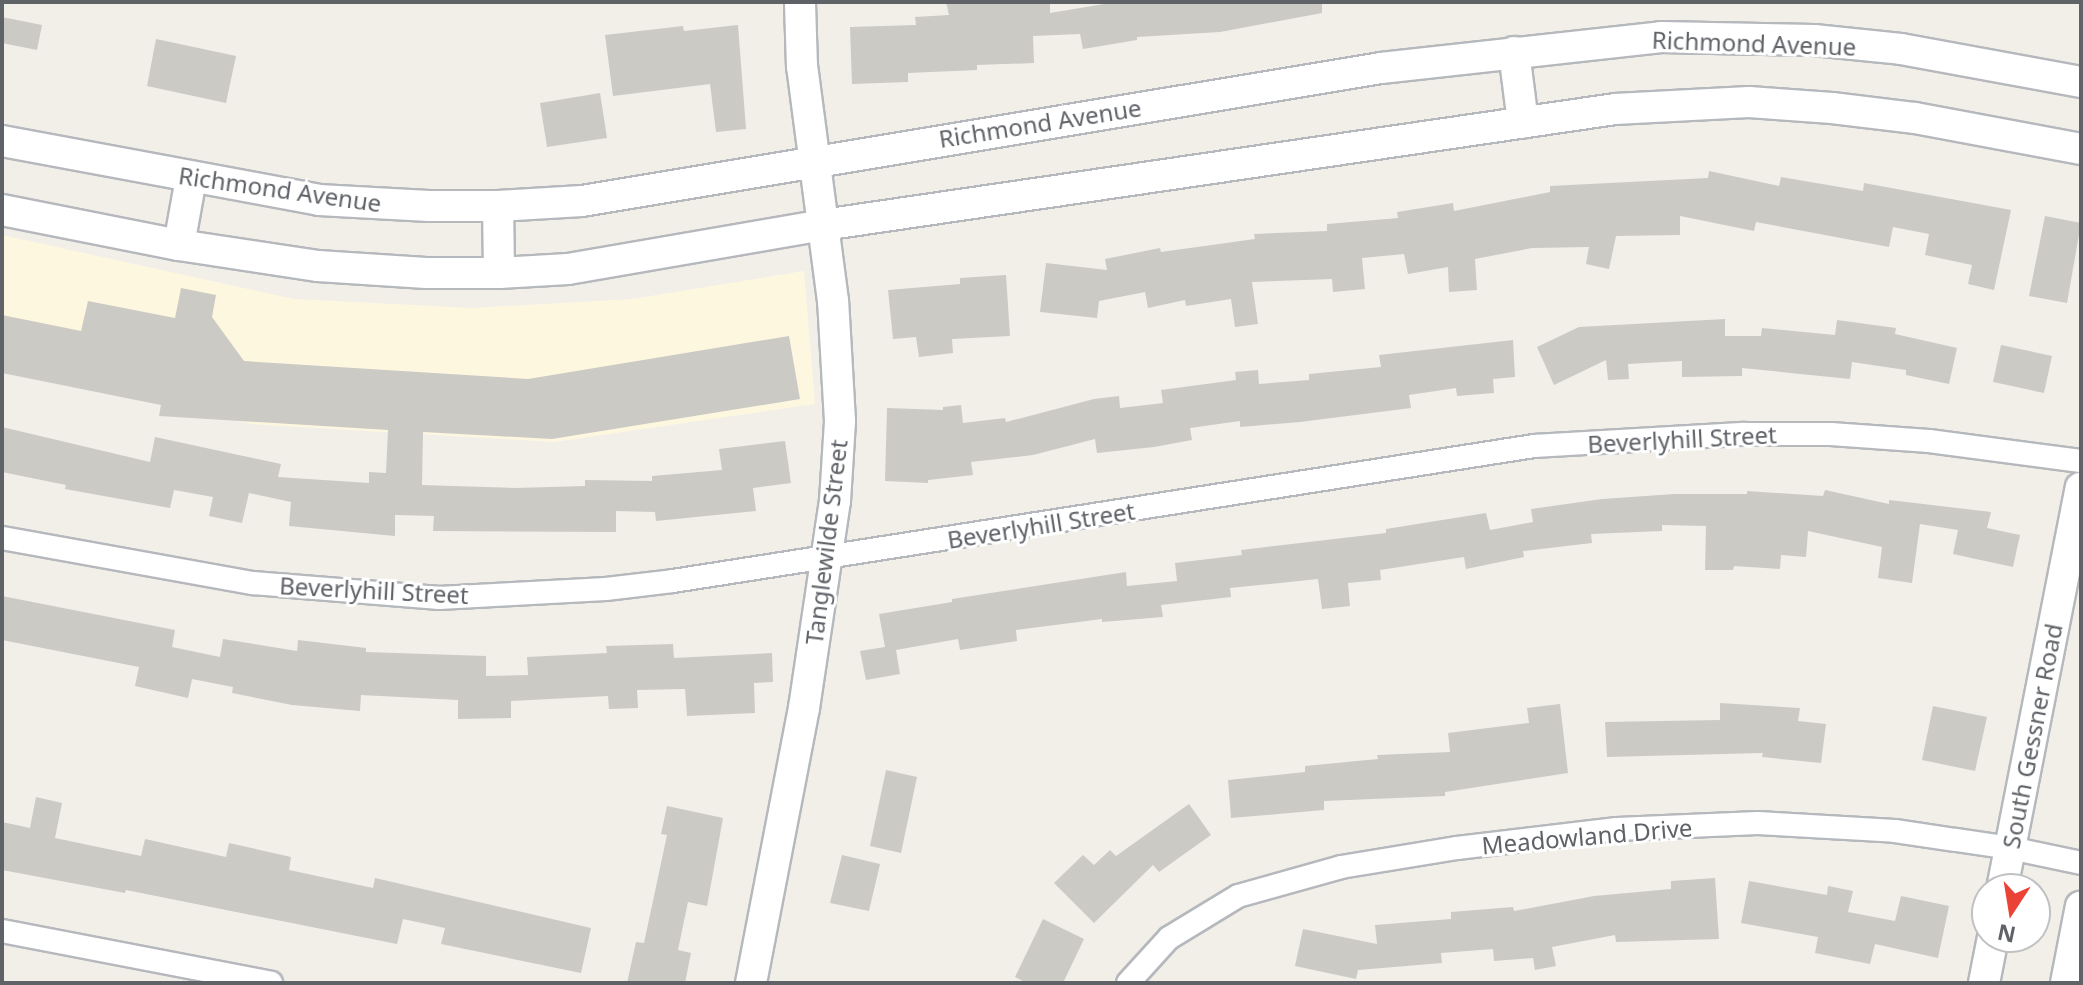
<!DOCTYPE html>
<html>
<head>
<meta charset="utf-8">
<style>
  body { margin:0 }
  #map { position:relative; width:2083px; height:985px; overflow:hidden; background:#f1efe8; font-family:"Noto Sans",sans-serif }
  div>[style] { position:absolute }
  .commercial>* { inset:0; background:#fef7e0 }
  .building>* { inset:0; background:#cccac5 }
  .roads { filter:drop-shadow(2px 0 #b5b8bc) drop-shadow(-2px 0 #b5b8bc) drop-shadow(0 2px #b5b8bc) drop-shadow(0 -2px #b5b8bc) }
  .street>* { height:22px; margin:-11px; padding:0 11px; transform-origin:11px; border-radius:11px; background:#fff }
  .secondary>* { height:30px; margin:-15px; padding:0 15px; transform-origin:15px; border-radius:15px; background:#fff }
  span { translate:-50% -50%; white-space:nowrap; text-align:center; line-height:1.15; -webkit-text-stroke:6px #fff; paint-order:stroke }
  .street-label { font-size:24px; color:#5f6368 }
  .frame { position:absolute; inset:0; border:4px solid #5f6368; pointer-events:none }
  .north { position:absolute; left:1971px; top:873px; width:80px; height:80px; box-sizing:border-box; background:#fff; border:2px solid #bfc1c3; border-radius:50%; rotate:192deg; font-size:22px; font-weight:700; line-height:32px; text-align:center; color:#5f6368 }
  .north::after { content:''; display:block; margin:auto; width:28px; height:36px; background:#ea4335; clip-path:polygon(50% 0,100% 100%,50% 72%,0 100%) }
</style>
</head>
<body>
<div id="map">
  <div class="commercial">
    <div style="clip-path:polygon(2px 235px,294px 299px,472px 308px,632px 299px,804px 271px,815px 404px,554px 442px,251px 424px,2px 369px)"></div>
  </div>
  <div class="building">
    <div style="clip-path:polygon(946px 2px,1050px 3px,1050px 13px,1116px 2px,1322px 2px,1322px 13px,1220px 32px,1137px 37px,1137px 40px,1083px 49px,1080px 34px,1033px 36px,1034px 63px,977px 65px,977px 70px,908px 73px,908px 82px,852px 84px,850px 27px,916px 25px,915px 17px,949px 15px)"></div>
    <div style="clip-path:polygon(2px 17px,42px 25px,37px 50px,2px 43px)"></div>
    <div style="clip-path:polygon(738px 25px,746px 129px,716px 132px,710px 84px,613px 96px,605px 35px,683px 26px,684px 31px)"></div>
    <div style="clip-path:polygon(156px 39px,236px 56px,226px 103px,147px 86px)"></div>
    <div style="clip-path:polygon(600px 93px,607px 138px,547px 147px,540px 103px)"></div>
    <div style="clip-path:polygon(1709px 171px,1779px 186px,1781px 177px,1863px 191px,1864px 183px,2011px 210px,1994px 290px,1968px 284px,1972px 265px,1925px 255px,1929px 234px,1893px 227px,1889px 247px,1756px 222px,1754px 231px,1680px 216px,1680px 235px,1616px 236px,1609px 269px,1586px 264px,1589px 247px,1532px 248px,1475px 259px,1477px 290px,1449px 292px,1448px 267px,1408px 274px,1404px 254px,1362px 258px,1365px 289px,1333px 292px,1332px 279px,1252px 282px,1258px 324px,1235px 327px,1231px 299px,1186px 306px,1185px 300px,1148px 308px,1145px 292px,1099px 301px,1097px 318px,1040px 312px,1046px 263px,1107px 270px,1105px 259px,1160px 248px,1161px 252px,1255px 239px,1254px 234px,1327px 231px,1327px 224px,1398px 218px,1397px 212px,1453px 203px,1454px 211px,1550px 192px,1550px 186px,1708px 178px)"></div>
    <div style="clip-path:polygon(2045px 216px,2081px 223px,2067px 303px,2029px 296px)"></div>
    <div style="clip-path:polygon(1006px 275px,1010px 336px,952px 339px,953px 353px,919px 357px,916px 337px,893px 339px,888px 290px,960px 284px,960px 278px)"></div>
    <div style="clip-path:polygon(181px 288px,216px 295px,212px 317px,244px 361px,528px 379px,789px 336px,800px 399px,552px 439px,423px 432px,422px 485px,515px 488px,585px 486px,585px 480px,652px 481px,652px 476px,722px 470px,719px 449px,785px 441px,791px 483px,753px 488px,756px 511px,656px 521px,655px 512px,616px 511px,616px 532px,433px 531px,434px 516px,395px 515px,395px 536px,289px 526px,291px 502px,249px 493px,242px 523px,209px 516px,213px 497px,174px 490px,170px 508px,65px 489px,66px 485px,2px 472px,2px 427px,150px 462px,155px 437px,281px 464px,278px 477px,369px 483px,369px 472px,386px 473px,388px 430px,159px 416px,161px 405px,2px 373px,2px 315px,81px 331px,88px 301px,175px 318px)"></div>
    <div style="clip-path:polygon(1725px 319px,1725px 336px,1761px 336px,1762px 328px,1835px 335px,1837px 320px,1896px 328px,1895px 334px,1957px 348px,1949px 384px,1906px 375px,1906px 370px,1852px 362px,1850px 379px,1742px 368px,1742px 376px,1682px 377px,1682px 361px,1628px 364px,1629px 379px,1608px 380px,1606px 360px,1554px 385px,1537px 347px,1579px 327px)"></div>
    <div style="clip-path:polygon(1513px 340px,1515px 377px,1493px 379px,1494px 393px,1457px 396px,1456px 388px,1409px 395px,1411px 408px,1300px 422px,1240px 427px,1240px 421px,1190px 428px,1192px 440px,1154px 447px,1097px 453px,1095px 439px,1033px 455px,971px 462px,973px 475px,928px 480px,928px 483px,885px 481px,887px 408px,943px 410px,943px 407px,961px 405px,963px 423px,1005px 418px,1006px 422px,1094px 399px,1119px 396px,1120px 408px,1163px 403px,1161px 390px,1236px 380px,1235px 372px,1258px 370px,1259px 384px,1309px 380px,1309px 374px,1381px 367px,1379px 355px)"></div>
    <div style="clip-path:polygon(2001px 345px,2052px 356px,2044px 393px,1993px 382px)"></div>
    <div style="clip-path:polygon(1825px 490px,1889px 504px,1889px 500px,1991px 512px,1987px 528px,2020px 535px,2013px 567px,1953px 554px,1958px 530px,1920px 524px,1912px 583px,1878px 578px,1882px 547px,1808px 531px,1806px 557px,1781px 555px,1780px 569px,1734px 566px,1733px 570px,1705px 570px,1706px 526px,1662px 525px,1662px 531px,1591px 534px,1592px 543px,1523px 551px,1524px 557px,1466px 569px,1464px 557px,1380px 570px,1381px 580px,1348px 583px,1350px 606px,1322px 609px,1318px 579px,1230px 588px,1231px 597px,1161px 605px,1163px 617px,1102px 622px,1102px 619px,1016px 630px,1017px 641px,960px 650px,958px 639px,896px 650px,900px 674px,866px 680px,860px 651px,885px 647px,879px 614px,952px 602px,952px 599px,1126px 572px,1127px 586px,1177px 581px,1175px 563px,1242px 555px,1241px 550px,1386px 533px,1386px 529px,1486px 513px,1490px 530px,1533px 522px,1531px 509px,1602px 499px,1674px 494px,1747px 494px,1747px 491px,1823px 496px)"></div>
    <div style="clip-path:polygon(2px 596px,175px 630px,172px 647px,220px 657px,223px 639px,297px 651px,298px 640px,366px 648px,366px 652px,486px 656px,486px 676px,528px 675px,527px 657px,607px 653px,606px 646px,673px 644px,674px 658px,772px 653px,773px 682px,754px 683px,755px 713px,687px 716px,685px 689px,637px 690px,638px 708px,609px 709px,608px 696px,511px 701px,511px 718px,458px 719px,458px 700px,361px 695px,360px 711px,292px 705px,232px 693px,233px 687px,192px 679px,188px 698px,135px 686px,139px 667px,2px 640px)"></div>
    <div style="clip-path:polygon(1720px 703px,1800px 708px,1798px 721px,1826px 724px,1821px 763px,1762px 757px,1763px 753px,1607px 757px,1605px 722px,1720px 720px)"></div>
    <div style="clip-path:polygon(1560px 704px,1568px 773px,1445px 792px,1445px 796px,1324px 801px,1324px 810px,1231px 818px,1228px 780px,1305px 772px,1305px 766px,1378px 759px,1377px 755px,1450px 752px,1448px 733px,1529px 723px,1527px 708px)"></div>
    <div style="clip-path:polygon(1933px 706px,1987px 717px,1975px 771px,1922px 760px)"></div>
    <div style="clip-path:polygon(886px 770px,917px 777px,901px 853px,870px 846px)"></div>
    <div style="clip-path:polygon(36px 797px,62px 803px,55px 838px,141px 856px,145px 839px,226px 857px,229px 843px,291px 857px,289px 870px,373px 888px,375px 878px,591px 928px,581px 973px,441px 944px,445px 928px,403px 919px,397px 944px,126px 890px,125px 893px,2px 870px,2px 822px,30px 828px)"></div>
    <div style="clip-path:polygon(1189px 804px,1211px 835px,1159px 872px,1153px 865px,1094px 923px,1054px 883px,1083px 855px,1094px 865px,1110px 850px,1116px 856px)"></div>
    <div style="clip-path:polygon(667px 806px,723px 818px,707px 906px,688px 902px,678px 950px,691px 953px,685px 983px,627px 983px,636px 942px,644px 943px,667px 835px,661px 834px)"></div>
    <div style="clip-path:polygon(842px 855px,880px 864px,869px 911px,830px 903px)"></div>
    <div style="clip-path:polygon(1715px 878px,1719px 939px,1616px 942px,1615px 935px,1552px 947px,1556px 966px,1535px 970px,1533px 958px,1494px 961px,1493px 949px,1441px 953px,1442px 963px,1358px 970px,1356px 979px,1295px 966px,1303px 929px,1377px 944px,1375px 925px,1451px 919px,1451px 912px,1513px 907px,1514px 911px,1594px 896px,1671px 889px,1671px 881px)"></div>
    <div style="clip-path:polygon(1749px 881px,1827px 895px,1828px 886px,1853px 891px,1848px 912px,1895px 921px,1901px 896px,1949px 906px,1938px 958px,1875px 944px,1870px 964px,1815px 953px,1818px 937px,1741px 923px)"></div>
    <div style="clip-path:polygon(1043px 919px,1084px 939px,1063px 983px,1027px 983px,1015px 977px)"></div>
  </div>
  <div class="roads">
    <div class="street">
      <div style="left:2px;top:538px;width:255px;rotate:10.2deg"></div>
      <div style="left:253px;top:583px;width:187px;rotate:4.6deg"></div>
      <div style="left:439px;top:598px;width:167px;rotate:-3.1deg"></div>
      <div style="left:606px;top:589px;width:67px;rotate:-6.8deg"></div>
      <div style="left:673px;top:581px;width:872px;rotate:-8.91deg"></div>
      <div style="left:1534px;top:446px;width:211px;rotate:-3.3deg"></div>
      <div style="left:1745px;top:434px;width:86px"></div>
      <div style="left:1831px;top:434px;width:98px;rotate:4.1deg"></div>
      <div style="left:1929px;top:441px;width:153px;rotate:7.5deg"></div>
      <div style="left:2px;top:931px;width:274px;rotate:10.9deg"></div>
      <div style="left:1128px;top:983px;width:61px;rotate:-47.7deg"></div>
      <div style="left:1169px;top:938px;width:81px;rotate:-31.3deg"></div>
      <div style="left:1238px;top:896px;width:107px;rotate:-15.7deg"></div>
      <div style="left:1341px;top:867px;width:118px;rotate:-9.3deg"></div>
      <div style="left:1457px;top:848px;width:161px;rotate:-6.8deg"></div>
      <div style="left:1617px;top:829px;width:141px;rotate:-2.4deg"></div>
      <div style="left:1758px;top:823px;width:137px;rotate:3.3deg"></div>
      <div style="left:1895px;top:831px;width:116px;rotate:8.4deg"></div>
      <div style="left:2010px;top:848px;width:73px;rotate:11.9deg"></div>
    </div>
    <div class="secondary">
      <div style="left:1514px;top:52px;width:71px;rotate:82.7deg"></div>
      <div style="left:2px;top:141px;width:322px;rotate:10.5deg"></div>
      <div style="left:319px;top:200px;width:110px;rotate:3.1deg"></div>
      <div style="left:429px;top:206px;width:69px"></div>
      <div style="left:498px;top:206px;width:84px;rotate:-3.4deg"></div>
      <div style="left:582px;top:201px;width:810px;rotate:-9.45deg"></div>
      <div style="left:1381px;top:68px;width:282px;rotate:-6.3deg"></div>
      <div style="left:1661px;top:37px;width:153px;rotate:1.1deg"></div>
      <div style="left:1814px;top:40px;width:87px;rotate:5.9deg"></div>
      <div style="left:1901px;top:49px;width:183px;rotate:10.4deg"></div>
      <div style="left:498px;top:206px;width:67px;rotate:89.1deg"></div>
      <div style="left:2px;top:210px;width:180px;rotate:11.2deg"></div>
      <div style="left:179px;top:245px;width:141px;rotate:8.6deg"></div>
      <div style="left:318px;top:266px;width:108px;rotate:3.7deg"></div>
      <div style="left:426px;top:273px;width:73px"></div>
      <div style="left:499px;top:273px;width:69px;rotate:-3.3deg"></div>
      <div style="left:568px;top:269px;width:259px;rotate:-9.8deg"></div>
      <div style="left:823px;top:225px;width:800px;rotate:-8.33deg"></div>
      <div style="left:1615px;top:109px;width:134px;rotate:-3deg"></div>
      <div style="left:1749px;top:102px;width:83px;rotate:4.1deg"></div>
      <div style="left:1832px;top:108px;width:84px;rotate:6.9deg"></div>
      <div style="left:1915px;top:118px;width:169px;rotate:10.6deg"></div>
      <div style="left:179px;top:245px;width:68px;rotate:-79.8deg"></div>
      <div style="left:2002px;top:889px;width:409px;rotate:-78.9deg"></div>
      <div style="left:751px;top:983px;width:280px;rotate:-79.1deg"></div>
      <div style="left:804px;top:708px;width:209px;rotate:-81.5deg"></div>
      <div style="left:835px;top:501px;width:80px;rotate:-86.4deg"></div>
      <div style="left:840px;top:421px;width:120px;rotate:-93.3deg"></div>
      <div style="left:833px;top:301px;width:236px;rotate:-97.5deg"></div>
      <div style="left:802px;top:67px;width:65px;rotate:-91.8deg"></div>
      <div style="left:1984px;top:983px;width:47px;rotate:-78.9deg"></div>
      <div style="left:2066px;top:983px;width:78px;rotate:-79deg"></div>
    </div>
  </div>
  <div class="street-label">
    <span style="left:1754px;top:43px;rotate:2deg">Richmond Avenue</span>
    <span style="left:1040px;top:123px;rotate:-9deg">Richmond Avenue</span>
    <span style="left:280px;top:189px;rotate:8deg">Richmond Avenue</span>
    <span style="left:1682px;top:439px;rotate:-3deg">Beverlyhill Street</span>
    <span style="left:1041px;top:525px;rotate:-9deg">Beverlyhill Street</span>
    <span style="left:826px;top:542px;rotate:-83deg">Tanglewilde Street</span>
    <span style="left:374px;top:590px;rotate:3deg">Beverlyhill Street</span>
    <span style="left:2032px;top:736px;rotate:-79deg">South Gessner Road</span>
    <span style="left:1587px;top:836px;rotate:-5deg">Meadowland Drive</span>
  </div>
  <div class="frame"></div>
  <div class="north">N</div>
</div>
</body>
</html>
